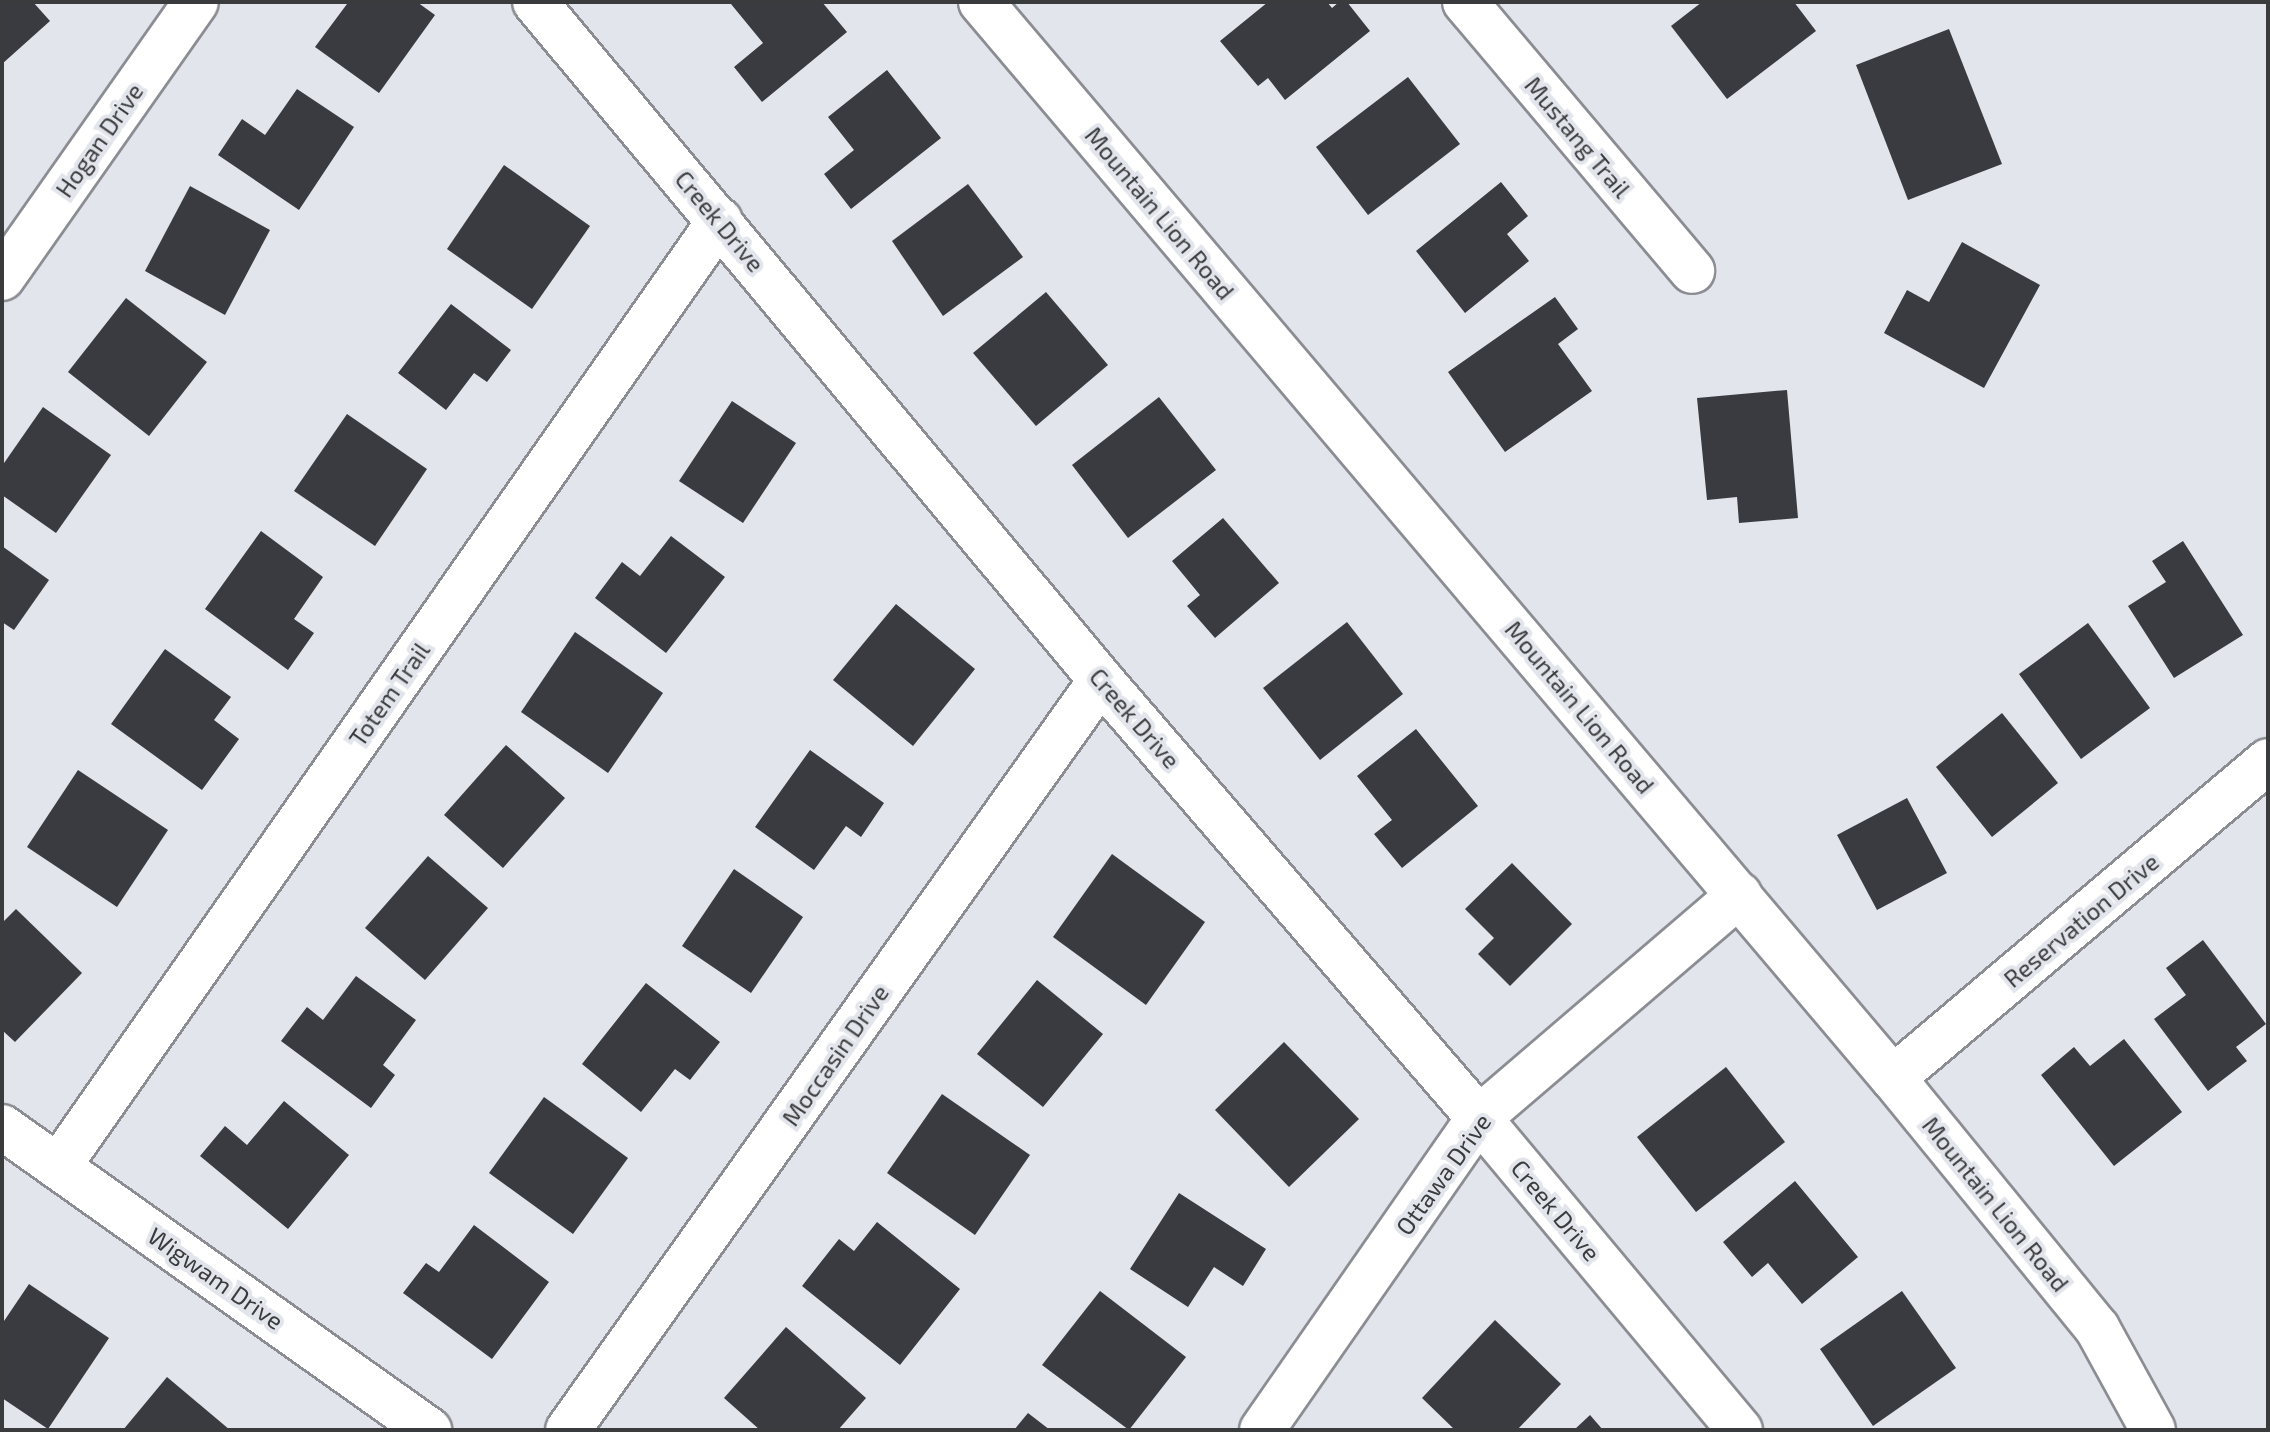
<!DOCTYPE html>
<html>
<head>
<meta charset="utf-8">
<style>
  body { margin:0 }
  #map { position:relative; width:2270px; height:1432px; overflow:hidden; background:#e2e5eb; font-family:"Exo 2",sans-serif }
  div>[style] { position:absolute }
  .building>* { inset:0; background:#393b41 }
  .roads { filter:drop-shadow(2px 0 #8b8d93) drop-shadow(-2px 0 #8b8d93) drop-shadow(0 2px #8b8d93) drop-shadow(0 -2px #8b8d93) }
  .minor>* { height:44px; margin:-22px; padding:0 22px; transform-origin:22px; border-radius:22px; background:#fff }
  span { translate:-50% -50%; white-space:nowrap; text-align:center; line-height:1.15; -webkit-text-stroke:8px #e2e5eb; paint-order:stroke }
  .street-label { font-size:24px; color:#3a3b3d }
  .frame { position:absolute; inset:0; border:4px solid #3a3b3d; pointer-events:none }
</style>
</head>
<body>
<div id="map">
  <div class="building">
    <div style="clip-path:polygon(2px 2px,33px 2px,50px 21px,2px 64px)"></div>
    <div style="clip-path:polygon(343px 2px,417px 2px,435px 15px,379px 93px,315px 47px,347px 4px)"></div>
    <div style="clip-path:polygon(734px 2px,822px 2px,847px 32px,762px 102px,734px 67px,763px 43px,731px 4px)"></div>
    <div style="clip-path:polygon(1268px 2px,1327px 2px,1332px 8px,1339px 2px,1347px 2px,1370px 31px,1285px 100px,1268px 78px,1258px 86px,1220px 41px)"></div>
    <div style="clip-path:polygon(1702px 2px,1794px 2px,1816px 31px,1727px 99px,1671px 26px)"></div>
    <div style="clip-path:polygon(1949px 29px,2002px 164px,1908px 200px,1856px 65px)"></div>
    <div style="clip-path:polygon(887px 70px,941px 138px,851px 209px,824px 174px,854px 150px,828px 117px)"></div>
    <div style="clip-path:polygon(1408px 77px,1460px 144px,1368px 215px,1316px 147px)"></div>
    <div style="clip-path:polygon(297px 89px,354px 127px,299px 210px,218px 155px,242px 119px,265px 135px)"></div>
    <div style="clip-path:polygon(504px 165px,590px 226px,532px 309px,447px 249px)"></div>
    <div style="clip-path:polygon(1501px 182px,1528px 216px,1507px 234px,1529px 261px,1465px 313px,1416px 251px)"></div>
    <div style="clip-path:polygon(968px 184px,1023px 257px,943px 316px,892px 241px)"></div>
    <div style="clip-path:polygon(190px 186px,270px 230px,225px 315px,145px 271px)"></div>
    <div style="clip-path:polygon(1962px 242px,2040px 285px,1984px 388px,1884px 333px,1907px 290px,1929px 302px)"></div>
    <div style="clip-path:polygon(1046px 292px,1108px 365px,1036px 426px,973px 353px)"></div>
    <div style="clip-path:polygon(1555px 297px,1578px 329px,1558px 344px,1592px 391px,1505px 452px,1448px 372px)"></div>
    <div style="clip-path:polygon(126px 298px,207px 362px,149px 436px,68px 372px)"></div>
    <div style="clip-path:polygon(451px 304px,511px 350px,487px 382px,474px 373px,446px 410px,398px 373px)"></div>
    <div style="clip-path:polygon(1787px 390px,1798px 518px,1739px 523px,1737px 497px,1707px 500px,1697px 398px)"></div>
    <div style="clip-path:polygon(1159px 397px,1216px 470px,1128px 538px,1072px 465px)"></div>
    <div style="clip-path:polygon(732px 401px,796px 443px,743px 523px,679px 481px)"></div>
    <div style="clip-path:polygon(43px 407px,111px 455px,56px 533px,2px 495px,2px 466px)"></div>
    <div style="clip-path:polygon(347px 414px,427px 469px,375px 546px,294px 491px)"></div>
    <div style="clip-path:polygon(1223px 518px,1279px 583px,1215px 638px,1187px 606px,1200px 595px,1172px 561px)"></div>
    <div style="clip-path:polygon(261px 531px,323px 577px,294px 619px,314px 633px,288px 670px,205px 609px)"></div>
    <div style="clip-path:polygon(671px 536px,725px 577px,666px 653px,595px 598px,622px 562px,640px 576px)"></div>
    <div style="clip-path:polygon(2183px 541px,2243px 635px,2174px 678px,2128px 606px,2166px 582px,2152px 561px)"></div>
    <div style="clip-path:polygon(2px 546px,49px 580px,14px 630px,2px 622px)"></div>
    <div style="clip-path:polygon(896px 604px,975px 669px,913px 746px,833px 680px)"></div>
    <div style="clip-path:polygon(1347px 622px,1403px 694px,1320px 760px,1263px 688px)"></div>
    <div style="clip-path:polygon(2088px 623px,2150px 708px,2081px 759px,2019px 674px)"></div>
    <div style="clip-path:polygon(575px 632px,663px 693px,608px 773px,521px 712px)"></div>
    <div style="clip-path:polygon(165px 649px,231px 697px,214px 720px,239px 739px,202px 790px,111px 724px)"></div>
    <div style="clip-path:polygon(2002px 713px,2058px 783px,1992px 837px,1936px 767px)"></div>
    <div style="clip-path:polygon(1416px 729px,1478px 806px,1402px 868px,1374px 834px,1392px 820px,1357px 776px)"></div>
    <div style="clip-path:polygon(506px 745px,565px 798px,503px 868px,444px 815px)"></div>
    <div style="clip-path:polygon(810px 750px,884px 803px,861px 837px,846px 826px,814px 870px,755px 827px)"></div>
    <div style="clip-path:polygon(78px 770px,168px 830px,117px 907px,27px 847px)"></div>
    <div style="clip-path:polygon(1907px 798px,1947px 873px,1877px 910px,1837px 835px)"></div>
    <div style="clip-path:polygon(1112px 854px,1205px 922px,1146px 1005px,1053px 937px)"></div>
    <div style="clip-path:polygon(428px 856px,488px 908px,425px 980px,365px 928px)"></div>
    <div style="clip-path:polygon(1512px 863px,1572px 924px,1510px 986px,1478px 954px,1494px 938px,1465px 909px)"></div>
    <div style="clip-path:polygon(734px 869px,803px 917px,751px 993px,682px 946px)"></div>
    <div style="clip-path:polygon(16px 909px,82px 973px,15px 1042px,2px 1030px,2px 923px)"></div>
    <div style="clip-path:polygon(2203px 940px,2266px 1024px,2236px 1047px,2247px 1061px,2208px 1091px,2154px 1019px,2186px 995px,2166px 968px)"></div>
    <div style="clip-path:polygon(356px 976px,416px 1020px,383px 1065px,395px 1075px,371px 1108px,281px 1041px,307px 1007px,323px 1020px)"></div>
    <div style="clip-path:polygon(1037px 980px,1103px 1034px,1043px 1107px,977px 1054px)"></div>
    <div style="clip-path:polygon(646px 983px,720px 1042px,690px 1080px,675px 1069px,641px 1112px,582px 1064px)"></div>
    <div style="clip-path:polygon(2124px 1039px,2182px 1112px,2114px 1166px,2041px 1075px,2074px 1047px,2090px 1066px)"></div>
    <div style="clip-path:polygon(1284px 1042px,1359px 1119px,1289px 1187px,1215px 1110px)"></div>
    <div style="clip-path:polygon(1726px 1067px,1785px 1142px,1696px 1212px,1637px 1137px)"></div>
    <div style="clip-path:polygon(942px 1094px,1030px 1155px,975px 1235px,887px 1173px)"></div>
    <div style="clip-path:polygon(544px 1097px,628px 1158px,573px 1234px,489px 1173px)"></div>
    <div style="clip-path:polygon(284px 1101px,349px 1155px,288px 1229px,200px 1156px,225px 1126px,247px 1145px)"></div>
    <div style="clip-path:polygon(1795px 1181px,1858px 1257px,1802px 1304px,1768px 1263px,1752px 1277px,1723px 1242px)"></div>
    <div style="clip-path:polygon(1179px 1193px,1266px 1249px,1243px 1286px,1214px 1267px,1188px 1307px,1130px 1269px)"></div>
    <div style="clip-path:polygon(877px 1222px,960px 1289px,900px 1365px,802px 1286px,839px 1239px,854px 1251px)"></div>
    <div style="clip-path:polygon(474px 1225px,549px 1282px,492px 1359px,403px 1293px,426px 1263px,439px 1272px)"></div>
    <div style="clip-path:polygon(29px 1284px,109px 1338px,48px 1429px,2px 1398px,2px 1324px)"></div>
    <div style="clip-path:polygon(1100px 1291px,1186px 1357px,1129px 1430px,1042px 1365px)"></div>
    <div style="clip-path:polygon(1902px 1291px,1956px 1368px,1873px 1426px,1820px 1349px)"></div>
    <div style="clip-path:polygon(1495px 1320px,1561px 1384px,1517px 1430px,1455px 1430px,1422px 1398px)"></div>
    <div style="clip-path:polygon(786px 1327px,866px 1398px,838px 1430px,760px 1430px,724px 1398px)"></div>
    <div style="clip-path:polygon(167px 1377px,230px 1430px,123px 1430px)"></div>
    <div style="clip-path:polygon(1028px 1413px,1050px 1430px,1014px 1430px)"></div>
    <div style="clip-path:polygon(1590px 1415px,1603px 1430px,1574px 1430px)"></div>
  </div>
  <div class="roads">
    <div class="minor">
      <div style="left:535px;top:2px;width:883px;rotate:50.14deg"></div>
      <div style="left:1101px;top:680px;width:579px;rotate:49.21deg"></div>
      <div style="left:1479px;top:1118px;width:407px;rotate:50.1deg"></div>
      <div style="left:981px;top:2px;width:1411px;rotate:49.72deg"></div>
      <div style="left:1893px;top:1078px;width:323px;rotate:50.8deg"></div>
      <div style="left:2097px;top:1328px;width:116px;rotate:61.2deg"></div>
      <div style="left:1465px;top:2px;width:352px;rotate:49.8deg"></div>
      <div style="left:2px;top:278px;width:337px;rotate:-54.9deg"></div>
      <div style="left:1893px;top:1078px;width:491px;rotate:-40.2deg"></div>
      <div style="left:2px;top:1127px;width:524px;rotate:35.36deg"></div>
      <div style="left:58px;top:1167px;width:1155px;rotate:-55.04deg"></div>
      <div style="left:568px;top:1430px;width:920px;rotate:-54.6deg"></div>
      <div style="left:1262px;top:1430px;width:380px;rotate:-55.2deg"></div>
      <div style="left:1479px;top:1118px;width:343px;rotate:-40.6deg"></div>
    </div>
  </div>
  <div class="street-label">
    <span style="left:1578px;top:137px;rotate:50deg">Mustang Trail</span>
    <span style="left:99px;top:140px;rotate:-55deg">Hogan Drive</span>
    <span style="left:1160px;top:213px;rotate:50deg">Mountain Lion Road</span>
    <span style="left:720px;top:221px;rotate:50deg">Creek Drive</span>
    <span style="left:389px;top:694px;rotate:-55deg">Totem Trail</span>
    <span style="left:1580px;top:707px;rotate:50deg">Mountain Lion Road</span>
    <span style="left:1135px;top:718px;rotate:49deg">Creek Drive</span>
    <span style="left:2081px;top:920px;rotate:-40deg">Reservation Drive</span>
    <span style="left:835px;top:1055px;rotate:-55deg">Moccasin Drive</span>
    <span style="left:1443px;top:1174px;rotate:-54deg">Ottawa Drive</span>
    <span style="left:1996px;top:1204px;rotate:51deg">Mountain Lion Road</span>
    <span style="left:1556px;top:1210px;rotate:50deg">Creek Drive</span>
    <span style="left:216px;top:1278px;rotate:35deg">Wigwam Drive</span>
  </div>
  <div class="frame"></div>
</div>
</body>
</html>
